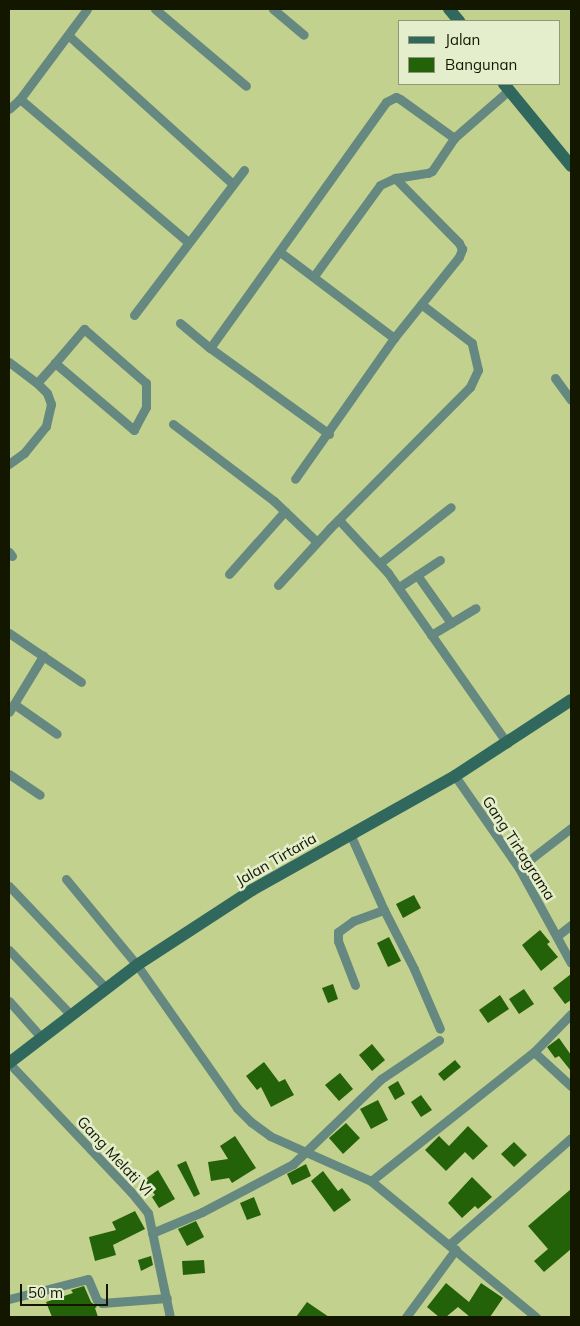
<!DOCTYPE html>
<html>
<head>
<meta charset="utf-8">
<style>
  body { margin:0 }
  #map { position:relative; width:580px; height:1326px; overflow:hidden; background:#c2d18e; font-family:Mulish,sans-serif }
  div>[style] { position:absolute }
  .building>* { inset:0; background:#246209 }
  .street>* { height:9px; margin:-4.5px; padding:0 4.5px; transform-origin:4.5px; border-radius:4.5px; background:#658880 }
  .secondary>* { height:12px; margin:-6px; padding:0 6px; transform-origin:6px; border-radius:6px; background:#31685d }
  span { translate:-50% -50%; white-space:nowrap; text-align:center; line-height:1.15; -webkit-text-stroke:5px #e5eecc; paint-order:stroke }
  .street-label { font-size:15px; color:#131700 }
  .frame { position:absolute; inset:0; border:10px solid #131700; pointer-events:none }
  .legend { position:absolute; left:398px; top:20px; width:162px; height:65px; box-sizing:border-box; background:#e5eecc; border:1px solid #91987a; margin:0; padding:6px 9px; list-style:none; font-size:15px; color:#131700 }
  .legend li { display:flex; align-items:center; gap:10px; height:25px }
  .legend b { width:25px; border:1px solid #91987a }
  .scale { position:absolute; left:20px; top:1284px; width:88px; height:22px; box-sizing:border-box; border:2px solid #131700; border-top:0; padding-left:6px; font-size:15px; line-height:18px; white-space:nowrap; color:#131700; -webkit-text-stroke:4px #e5eecc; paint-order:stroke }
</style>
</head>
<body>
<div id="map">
  <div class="building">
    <div style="clip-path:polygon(414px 895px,421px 908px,403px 918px,396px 904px)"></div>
    <div style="clip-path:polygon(540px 930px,550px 942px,547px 944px,558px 957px,541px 971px,522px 945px)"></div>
    <div style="clip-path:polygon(389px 937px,401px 961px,388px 967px,377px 943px)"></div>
    <div style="clip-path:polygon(571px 974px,571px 1000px,565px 1004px,553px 988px)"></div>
    <div style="clip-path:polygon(333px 984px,338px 999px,328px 1003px,322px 988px)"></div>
    <div style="clip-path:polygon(524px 989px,534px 1004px,519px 1014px,509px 999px)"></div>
    <div style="clip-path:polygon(500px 995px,509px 1009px,488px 1023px,479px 1010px)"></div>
    <div style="clip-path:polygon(559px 1038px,571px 1055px,571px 1071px,559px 1056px,555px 1058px,547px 1047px)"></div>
    <div style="clip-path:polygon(372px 1044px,385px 1060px,372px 1071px,359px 1055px)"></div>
    <div style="clip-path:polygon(455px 1060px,461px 1067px,444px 1081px,438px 1074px)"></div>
    <div style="clip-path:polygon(264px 1062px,279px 1082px,285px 1079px,294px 1095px,271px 1107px,261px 1087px,257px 1090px,246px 1076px)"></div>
    <div style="clip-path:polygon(340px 1073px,353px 1089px,339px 1101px,325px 1085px)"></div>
    <div style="clip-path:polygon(398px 1081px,405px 1094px,395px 1100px,388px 1087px)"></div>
    <div style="clip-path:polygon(421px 1095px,432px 1110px,421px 1117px,411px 1102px)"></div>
    <div style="clip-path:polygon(378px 1100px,388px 1120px,371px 1129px,360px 1109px)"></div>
    <div style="clip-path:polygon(346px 1123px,360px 1138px,343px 1154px,329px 1138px)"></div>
    <div style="clip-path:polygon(468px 1126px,488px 1146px,473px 1160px,465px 1152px,446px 1171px,425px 1150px,439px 1136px,449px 1146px)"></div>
    <div style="clip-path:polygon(235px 1136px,256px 1168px,232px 1183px,229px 1178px,211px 1181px,208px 1162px,228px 1159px,220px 1146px)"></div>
    <div style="clip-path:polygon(514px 1142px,527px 1155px,514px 1167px,501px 1154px)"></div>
    <div style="clip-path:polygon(186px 1161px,200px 1194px,194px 1197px,177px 1165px)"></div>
    <div style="clip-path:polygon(306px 1164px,311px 1176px,292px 1185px,287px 1174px)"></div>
    <div style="clip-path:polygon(158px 1170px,175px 1199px,159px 1208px,152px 1197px,155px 1195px,144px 1180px)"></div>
    <div style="clip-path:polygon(323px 1171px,338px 1191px,342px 1188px,351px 1200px,334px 1212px,311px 1181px)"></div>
    <div style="clip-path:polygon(472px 1177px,492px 1197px,478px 1209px,475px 1206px,462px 1218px,448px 1203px)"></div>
    <div style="clip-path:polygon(571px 1189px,571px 1249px,544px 1272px,534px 1261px,548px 1249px,528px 1226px)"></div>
    <div style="clip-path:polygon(254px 1197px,261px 1215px,247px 1220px,240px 1203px)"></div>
    <div style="clip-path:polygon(135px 1211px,145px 1229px,113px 1245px,116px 1255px,95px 1261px,89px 1237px,116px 1230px,112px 1222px)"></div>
    <div style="clip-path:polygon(196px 1221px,204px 1237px,187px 1246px,178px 1229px)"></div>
    <div style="clip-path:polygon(151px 1256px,153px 1265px,141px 1271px,138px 1260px)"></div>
    <div style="clip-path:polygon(204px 1260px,205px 1273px,183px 1275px,182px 1261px)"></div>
    <div style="clip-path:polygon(446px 1283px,469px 1302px,481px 1283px,503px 1298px,490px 1317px,470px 1317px,458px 1307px,446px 1317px,439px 1317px,427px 1307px)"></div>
    <div style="clip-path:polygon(84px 1286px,91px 1302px,97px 1307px,95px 1308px,98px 1317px,52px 1317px,46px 1302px,73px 1293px,71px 1290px)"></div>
    <div style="clip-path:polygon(307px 1302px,329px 1317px,296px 1317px)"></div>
  </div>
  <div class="street">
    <div style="left:155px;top:9px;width:119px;rotate:40.2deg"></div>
    <div style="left:273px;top:9px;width:40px;rotate:40deg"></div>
    <div style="left:68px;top:35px;width:222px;rotate:42.1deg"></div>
    <div style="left:20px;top:99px;width:221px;rotate:40.4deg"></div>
    <div style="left:9px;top:109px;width:15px;rotate:-42deg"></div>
    <div style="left:20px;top:99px;width:112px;rotate:-53.3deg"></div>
    <div style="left:280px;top:252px;width:143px;rotate:37deg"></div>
    <div style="left:394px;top:338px;width:172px;rotate:125.1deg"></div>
    <div style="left:314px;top:276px;width:112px;rotate:-54deg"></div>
    <div style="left:380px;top:185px;width:17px;rotate:-25deg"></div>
    <div style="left:395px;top:178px;width:33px;rotate:-9deg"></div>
    <div style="left:428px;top:173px;width:4px;rotate:-27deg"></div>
    <div style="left:432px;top:171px;width:40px;rotate:-56deg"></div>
    <div style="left:454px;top:138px;width:72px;rotate:-41deg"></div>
    <div style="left:134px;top:315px;width:182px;rotate:-52.8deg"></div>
    <div style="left:180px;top:323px;width:39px;rotate:40deg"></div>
    <div style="left:394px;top:338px;width:104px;rotate:-51.3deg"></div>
    <div style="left:459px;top:257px;width:9px;rotate:-69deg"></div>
    <div style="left:462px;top:249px;width:7px;rotate:-117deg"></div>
    <div style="left:459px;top:243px;width:91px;rotate:-134.6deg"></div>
    <div style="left:9px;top:362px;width:35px;rotate:37deg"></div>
    <div style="left:37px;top:383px;width:14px;rotate:45deg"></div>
    <div style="left:47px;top:393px;width:12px;rotate:70deg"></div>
    <div style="left:51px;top:404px;width:23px;rotate:103deg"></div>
    <div style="left:46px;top:426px;width:35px;rotate:129deg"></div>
    <div style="left:24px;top:453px;width:19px;rotate:144deg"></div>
    <div style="left:555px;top:378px;width:27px;rotate:54deg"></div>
    <div style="left:37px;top:383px;width:27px;rotate:-48deg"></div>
    <div style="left:55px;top:363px;width:45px;rotate:-49.5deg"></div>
    <div style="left:84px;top:329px;width:82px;rotate:41.1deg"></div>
    <div style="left:146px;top:383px;width:24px;rotate:90deg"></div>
    <div style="left:146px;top:407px;width:26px;rotate:118deg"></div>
    <div style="left:134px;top:430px;width:104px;rotate:-139.7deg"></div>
    <div style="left:173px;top:424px;width:127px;rotate:37.3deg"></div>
    <div style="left:274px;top:501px;width:59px;rotate:43.6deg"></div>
    <div style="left:329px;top:434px;width:147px;rotate:-144.1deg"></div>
    <div style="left:210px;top:348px;width:302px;rotate:-54.4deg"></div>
    <div style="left:386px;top:102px;width:11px;rotate:-27deg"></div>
    <div style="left:396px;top:97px;width:4px;rotate:27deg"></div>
    <div style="left:400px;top:99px;width:67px;rotate:35.8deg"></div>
    <div style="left:339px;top:520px;width:72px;rotate:47.2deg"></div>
    <div style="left:388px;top:573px;width:208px;rotate:55deg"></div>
    <div style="left:9px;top:552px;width:5px;rotate:53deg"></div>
    <div style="left:380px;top:563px;width:90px;rotate:-38.3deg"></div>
    <div style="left:229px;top:574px;width:84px;rotate:-48.4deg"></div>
    <div style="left:417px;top:575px;width:59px;rotate:54.7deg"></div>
    <div style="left:278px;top:585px;width:77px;rotate:-47.6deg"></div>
    <div style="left:330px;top:528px;width:199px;rotate:-45.2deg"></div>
    <div style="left:470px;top:387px;width:19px;rotate:-65deg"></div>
    <div style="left:478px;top:370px;width:28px;rotate:-103deg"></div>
    <div style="left:472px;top:343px;width:64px;rotate:-142.6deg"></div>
    <div style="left:399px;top:587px;width:49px;rotate:-33.4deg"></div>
    <div style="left:9px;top:633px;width:87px;rotate:34.2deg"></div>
    <div style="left:431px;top:635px;width:52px;rotate:-31deg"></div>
    <div style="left:14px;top:704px;width:52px;rotate:34.9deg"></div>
    <div style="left:9px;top:712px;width:66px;rotate:-58.7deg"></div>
    <div style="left:9px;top:774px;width:37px;rotate:34deg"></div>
    <div style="left:455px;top:776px;width:112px;rotate:55.2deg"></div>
    <div style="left:519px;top:868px;width:108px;rotate:61.3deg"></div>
    <div style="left:351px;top:836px;width:81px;rotate:66deg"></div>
    <div style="left:384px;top:910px;width:66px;rotate:63deg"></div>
    <div style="left:414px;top:969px;width:65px;rotate:66.6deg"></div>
    <div style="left:519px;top:868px;width:66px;rotate:-37.6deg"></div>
    <div style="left:66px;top:879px;width:112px;rotate:50.5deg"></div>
    <div style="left:137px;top:965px;width:174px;rotate:55deg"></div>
    <div style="left:237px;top:1108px;width:20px;rotate:45deg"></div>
    <div style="left:251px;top:1122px;width:24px;rotate:36deg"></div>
    <div style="left:270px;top:1136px;width:111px;rotate:24deg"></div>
    <div style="left:371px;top:1181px;width:214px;rotate:39.5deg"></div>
    <div style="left:9px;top:886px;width:139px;rotate:46.5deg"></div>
    <div style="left:557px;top:936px;width:18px;rotate:-38deg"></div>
    <div style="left:9px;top:950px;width:88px;rotate:46.4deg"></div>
    <div style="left:355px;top:985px;width:47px;rotate:-111.1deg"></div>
    <div style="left:338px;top:941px;width:9px;rotate:-90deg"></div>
    <div style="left:338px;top:932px;width:19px;rotate:-36deg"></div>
    <div style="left:353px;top:921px;width:33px;rotate:-20deg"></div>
    <div style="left:9px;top:1001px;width:48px;rotate:48.4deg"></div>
    <div style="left:534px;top:1052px;width:50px;rotate:42.6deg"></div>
    <div style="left:9px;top:1063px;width:178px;rotate:46.6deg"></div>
    <div style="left:131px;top:1192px;width:27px;rotate:51deg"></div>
    <div style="left:148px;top:1213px;width:106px;rotate:78.1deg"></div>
    <div style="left:371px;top:1181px;width:208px;rotate:-38.4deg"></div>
    <div style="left:534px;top:1052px;width:53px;rotate:-45.8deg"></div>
    <div style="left:152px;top:1233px;width:54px;rotate:-22.8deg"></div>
    <div style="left:202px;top:1212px;width:103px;rotate:-27.8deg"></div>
    <div style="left:293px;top:1164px;width:122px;rotate:-44deg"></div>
    <div style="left:381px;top:1079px;width:70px;rotate:-33.9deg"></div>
    <div style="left:450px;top:1244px;width:161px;rotate:-41.2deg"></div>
    <div style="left:9px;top:1299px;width:81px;rotate:-14.2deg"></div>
    <div style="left:88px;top:1279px;width:23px;rotate:67deg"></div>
    <div style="left:97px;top:1300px;width:6px;rotate:31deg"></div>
    <div style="left:102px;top:1303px;width:65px;rotate:-4.4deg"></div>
    <div style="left:406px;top:1317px;width:84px;rotate:-53.7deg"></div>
  </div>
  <div class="secondary">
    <div style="left:449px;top:9px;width:16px;rotate:50deg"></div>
    <div style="left:504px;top:84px;width:106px;rotate:50.7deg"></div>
    <div style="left:9px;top:1063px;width:161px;rotate:-37.4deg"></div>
    <div style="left:137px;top:965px;width:137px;rotate:-33.1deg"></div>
    <div style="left:252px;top:890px;width:233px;rotate:-29.3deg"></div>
    <div style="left:455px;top:776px;width:139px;rotate:-33.2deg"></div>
  </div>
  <div class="street-label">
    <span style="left:519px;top:848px;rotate:57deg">Gang Tirtagrama</span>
    <span style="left:276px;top:859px;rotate:-30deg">Jalan Tirtaria</span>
    <span style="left:115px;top:1156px;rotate:47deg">Gang Melati VI</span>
  </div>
  <div class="frame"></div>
  <ul class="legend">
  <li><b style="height:6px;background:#31685d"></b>Jalan</li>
  <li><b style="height:14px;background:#246209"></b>Bangunan</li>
  </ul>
  <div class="scale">50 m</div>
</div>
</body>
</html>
